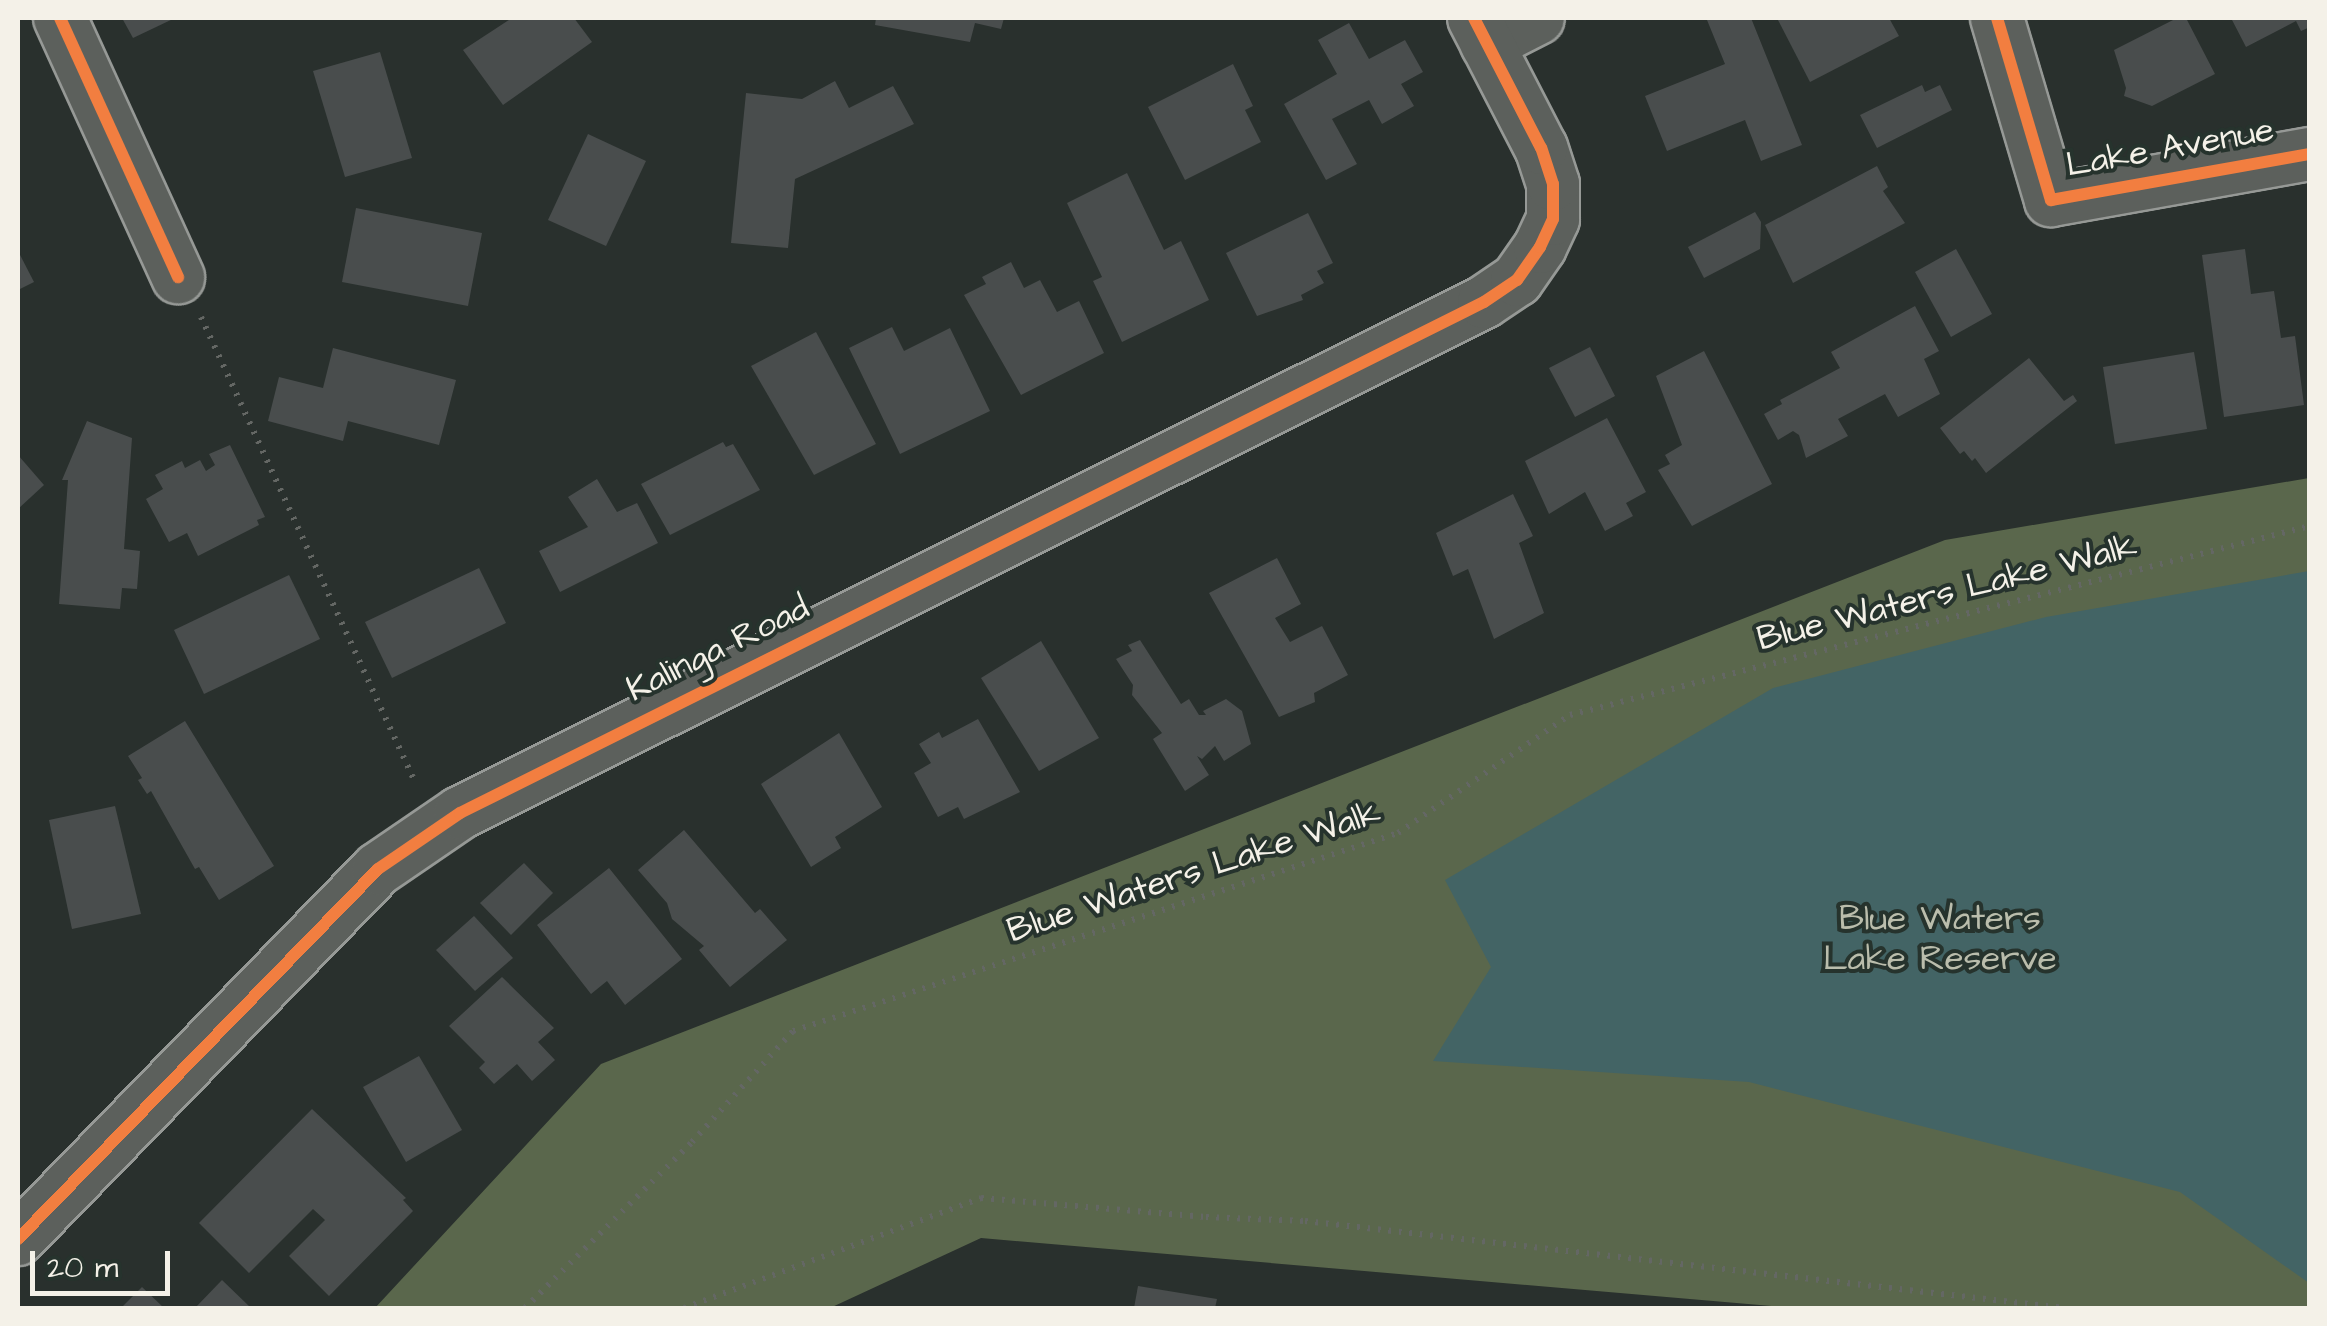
<!DOCTYPE html>
<html>
<head>
<meta charset="utf-8">
<style>
  body { margin:0 }
  #map { position:relative; width:2327px; height:1326px; overflow:hidden; background:#29302d; font-family:"Architects Daughter",sans-serif }
  div>[style] { position:absolute }
  .green>* { inset:0; background:#5a674c }
  .water>* { inset:0; background:#436465 }
  .building>* { inset:0; background:#494d4d }
  .path>* { height:6px; margin-top:-3px; transform-origin:0; background:repeating-linear-gradient(90deg,#646764 0 2.5px,transparent 0 10.5px) }
  .roads { filter:drop-shadow(2px 0 #969996) drop-shadow(-2px 0 #969996) drop-shadow(0 2px #969996) drop-shadow(0 -2px #969996) }
  .minor>* { height:52px; margin:-26px; padding:0 26px; transform-origin:26px; border-radius:26px; background:#5c605c }
  .cycleway>* { height:12px; margin:-6px; padding:0 6px; transform-origin:6px; border-radius:6px; background:#f27e40 }
  span { translate:-50% -50%; white-space:nowrap; text-align:center; line-height:1.15; -webkit-text-stroke:8px #26332d; paint-order:stroke }
  .street-label { font-size:35px; color:#f4f1e8 }
  .park-label { font-size:35px; color:#babdac }
  .frame { position:absolute; inset:0; border:20px solid #f4f1e8; pointer-events:none }
  .scale { position:absolute; left:30px; top:1251px; width:140px; height:45px; box-sizing:border-box; border:5px solid #f4f1e8; border-top:0; padding-left:12px; font-size:30px; line-height:35px; white-space:nowrap; color:#f4f1e8; -webkit-text-stroke:8px #26332d; paint-order:stroke }
</style>
</head>
<body>
<div id="map">
  <div class="green">
    <div style="clip-path:polygon(2309px 478px,2309px 1308px,1794px 1308px,981px 1238px,830px 1308px,375px 1308px,601px 1064px,1945px 540px)"></div>
  </div>
  <div class="water">
    <div style="clip-path:polygon(2309px 571px,2309px 1283px,2180px 1192px,1749px 1082px,1433px 1061px,1491px 967px,1445px 880px,1773px 688px,2046px 617px)"></div>
  </div>
  <div class="building">
    <div style="clip-path:polygon(122px 18px,175px 18px,133px 38px)"></div>
    <div style="clip-path:polygon(512px 18px,574px 18px,592px 42px,503px 105px,463px 50px)"></div>
    <div style="clip-path:polygon(876px 18px,1004px 18px,1001px 29px,975px 23px,970px 42px,875px 25px)"></div>
    <div style="clip-path:polygon(1714px 18px,1751px 18px,1802px 145px,1761px 161px,1745px 120px,1667px 151px,1645px 96px,1725px 64px,1707px 20px)"></div>
    <div style="clip-path:polygon(1782px 18px,1889px 18px,1899px 36px,1810px 82px,1778px 20px)"></div>
    <div style="clip-path:polygon(2177px 18px,2186px 18px,2215px 74px,2152px 106px,2124px 96px,2126px 88px,2114px 50px)"></div>
    <div style="clip-path:polygon(2231px 18px,2310px 18px,2310px 27px,2301px 31px,2296px 21px,2246px 47px)"></div>
    <div style="clip-path:polygon(1349px 23px,1369px 59px,1405px 40px,1423px 72px,1401px 84px,1414px 106px,1382px 124px,1369px 100px,1332px 119px,1357px 164px,1326px 180px,1284px 104px,1337px 74px,1318px 40px)"></div>
    <div style="clip-path:polygon(380px 52px,412px 158px,345px 177px,313px 71px)"></div>
    <div style="clip-path:polygon(1233px 64px,1253px 106px,1245px 110px,1261px 142px,1185px 180px,1148px 107px)"></div>
    <div style="clip-path:polygon(835px 81px,849px 108px,893px 86px,914px 124px,795px 179px,788px 248px,731px 243px,746px 93px,802px 99px)"></div>
    <div style="clip-path:polygon(1922px 85px,1925px 92px,1940px 85px,1952px 110px,1877px 148px,1860px 115px)"></div>
    <div style="clip-path:polygon(588px 134px,646px 161px,606px 246px,548px 220px)"></div>
    <div style="clip-path:polygon(1877px 166px,1888px 187px,1883px 191px,1905px 223px,1793px 283px,1765px 225px)"></div>
    <div style="clip-path:polygon(1127px 173px,1164px 250px,1181px 241px,1209px 300px,1122px 342px,1093px 281px,1102px 277px,1067px 203px)"></div>
    <div style="clip-path:polygon(356px 208px,482px 233px,468px 306px,342px 282px)"></div>
    <div style="clip-path:polygon(1755px 212px,1761px 222px,1760px 249px,1704px 278px,1688px 247px)"></div>
    <div style="clip-path:polygon(1308px 213px,1333px 263px,1317px 271px,1324px 283px,1301px 295px,1303px 300px,1257px 316px,1226px 253px)"></div>
    <div style="clip-path:polygon(1956px 249px,1992px 314px,1951px 337px,1915px 272px)"></div>
    <div style="clip-path:polygon(2245px 249px,2251px 294px,2274px 291px,2281px 338px,2295px 336px,2304px 405px,2224px 417px,2202px 255px)"></div>
    <div style="clip-path:polygon(18px 251px,34px 282px,18px 290px)"></div>
    <div style="clip-path:polygon(1011px 262px,1024px 288px,1040px 280px,1057px 312px,1079px 301px,1104px 353px,1021px 395px,964px 295px,986px 284px,982px 277px)"></div>
    <div style="clip-path:polygon(1915px 306px,1939px 351px,1924px 359px,1940px 394px,1898px 417px,1885px 394px,1838px 419px,1848px 436px,1806px 458px,1799px 435px,1793px 431px,1778px 440px,1764px 414px,1782px 404px,1780px 400px,1840px 368px,1831px 352px)"></div>
    <div style="clip-path:polygon(892px 327px,904px 351px,950px 328px,990px 411px,900px 454px,849px 348px)"></div>
    <div style="clip-path:polygon(816px 332px,876px 444px,814px 475px,751px 366px)"></div>
    <div style="clip-path:polygon(1590px 347px,1615px 396px,1575px 417px,1549px 368px)"></div>
    <div style="clip-path:polygon(333px 348px,456px 380px,439px 445px,348px 421px,343px 441px,268px 421px,279px 377px,323px 388px)"></div>
    <div style="clip-path:polygon(1704px 351px,1772px 484px,1692px 526px,1658px 470px,1670px 464px,1665px 455px,1682px 445px,1656px 376px)"></div>
    <div style="clip-path:polygon(2194px 352px,2207px 429px,2115px 444px,2103px 367px)"></div>
    <div style="clip-path:polygon(2029px 358px,2064px 401px,2073px 395px,2077px 401px,1986px 473px,1975px 458px,1972px 461px,1964px 451px,1960px 454px,1940px 428px)"></div>
    <div style="clip-path:polygon(1607px 418px,1646px 492px,1626px 503px,1633px 516px,1605px 531px,1585px 492px,1549px 514px,1525px 461px)"></div>
    <div style="clip-path:polygon(87px 421px,132px 438px,124px 549px,140px 551px,137px 589px,122px 588px,120px 609px,59px 604px,68px 480px,62px 480px)"></div>
    <div style="clip-path:polygon(723px 442px,726px 447px,733px 444px,760px 490px,670px 535px,641px 484px)"></div>
    <div style="clip-path:polygon(230px 445px,265px 517px,257px 520px,259px 525px,198px 556px,187px 533px,169px 542px,146px 499px,163px 489px,155px 475px,182px 461px,185px 468px,200px 460px,206px 471px,215px 465px,209px 454px)"></div>
    <div style="clip-path:polygon(18px 455px,44px 485px,18px 509px)"></div>
    <div style="clip-path:polygon(597px 479px,617px 512px,637px 503px,658px 543px,560px 592px,539px 551px,588px 527px,568px 497px)"></div>
    <div style="clip-path:polygon(1513px 494px,1533px 536px,1519px 543px,1544px 613px,1494px 639px,1468px 569px,1453px 576px,1436px 533px)"></div>
    <div style="clip-path:polygon(1277px 558px,1301px 604px,1275px 618px,1290px 642px,1322px 626px,1348px 675px,1314px 693px,1315px 702px,1279px 717px,1209px 593px)"></div>
    <div style="clip-path:polygon(479px 568px,506px 623px,392px 678px,365px 622px)"></div>
    <div style="clip-path:polygon(289px 575px,320px 639px,204px 694px,174px 630px)"></div>
    <div style="clip-path:polygon(1140px 640px,1181px 704px,1189px 699px,1199px 715px,1206px 715px,1203px 711px,1226px 699px,1242px 711px,1251px 744px,1224px 761px,1215px 746px,1202px 759px,1197px 756px,1209px 775px,1185px 791px,1153px 739px,1162px 733px,1132px 695px,1133px 685px,1116px 659px,1132px 651px,1128px 645px)"></div>
    <div style="clip-path:polygon(1041px 641px,1099px 738px,1039px 771px,981px 678px)"></div>
    <div style="clip-path:polygon(978px 719px,1020px 792px,964px 819px,958px 807px,938px 817px,914px 773px,931px 763px,919px 744px,939px 732px,942px 738px)"></div>
    <div style="clip-path:polygon(185px 721px,274px 866px,219px 900px,199px 867px,195px 869px,151px 791px,147px 794px,138px 780px,142px 778px,128px 756px)"></div>
    <div style="clip-path:polygon(839px 733px,882px 807px,835px 837px,841px 848px,811px 867px,761px 784px)"></div>
    <div style="clip-path:polygon(115px 806px,141px 914px,72px 929px,49px 820px)"></div>
    <div style="clip-path:polygon(684px 830px,755px 913px,760px 909px,787px 940px,730px 987px,699px 950px,704px 946px,672px 919px,667px 903px,638px 870px)"></div>
    <div style="clip-path:polygon(524px 863px,553px 893px,511px 935px,480px 903px)"></div>
    <div style="clip-path:polygon(609px 868px,682px 959px,625px 1005px,607px 981px,591px 994px,537px 925px)"></div>
    <div style="clip-path:polygon(474px 916px,513px 958px,475px 991px,436px 950px)"></div>
    <div style="clip-path:polygon(502px 977px,554px 1028px,538px 1042px,555px 1060px,532px 1081px,517px 1064px,494px 1084px,479px 1068px,485px 1062px,449px 1026px)"></div>
    <div style="clip-path:polygon(419px 1056px,462px 1130px,406px 1162px,363px 1087px)"></div>
    <div style="clip-path:polygon(312px 1109px,406px 1198px,403px 1200px,413px 1211px,329px 1296px,289px 1256px,325px 1220px,313px 1209px,249px 1273px,199px 1223px)"></div>
    <div style="clip-path:polygon(222px 1280px,251px 1308px,195px 1308px)"></div>
    <div style="clip-path:polygon(1138px 1286px,1217px 1299px,1215px 1308px,1134px 1308px)"></div>
    <div style="clip-path:polygon(142px 1287px,164px 1308px,121px 1308px)"></div>
  </div>
  <div class="path">
    <div style="left:201px;top:317px;width:512px;rotate:65.29deg"></div>
    <div style="left:525px;top:1308px;width:235px;rotate:-44.8deg"></div>
    <div style="left:692px;top:1142px;width:150px;rotate:-47.7deg"></div>
    <div style="left:793px;top:1031px;width:637px;rotate:-18.12deg"></div>
    <div style="left:1398px;top:833px;width:209px;rotate:-34.5deg"></div>
    <div style="left:1570px;top:715px;width:764px;rotate:-14.33deg"></div>
    <div style="left:684px;top:1308px;width:317px;rotate:-20.3deg"></div>
    <div style="left:981px;top:1198px;width:226px;rotate:4.8deg"></div>
    <div style="left:1206px;top:1217px;width:99px;rotate:2.3deg"></div>
    <div style="left:1305px;top:1221px;width:765px;rotate:6.53deg"></div>
  </div>
  <div class="roads">
    <div class="minor">
      <div style="left:60px;top:18px;width:285px;rotate:65.5deg"></div>
      <div style="left:1997px;top:18px;width:190px;rotate:73.5deg"></div>
      <div style="left:2051px;top:200px;width:263px;rotate:-10.1deg"></div>
      <div style="left:1487px;top:44px;width:57px;rotate:-27deg"></div>
      <div style="left:18px;top:1239px;width:516px;rotate:-45.78deg"></div>
      <div style="left:378px;top:869px;width:99px;rotate:-34.3deg"></div>
      <div style="left:460px;top:813px;width:1144px;rotate:-26.52deg"></div>
      <div style="left:1484px;top:302px;width:40px;rotate:-34deg"></div>
      <div style="left:1517px;top:280px;width:40px;rotate:-55.1deg"></div>
      <div style="left:1540px;top:247px;width:31px;rotate:-65deg"></div>
      <div style="left:1553px;top:219px;width:35px;rotate:-90deg"></div>
      <div style="left:1553px;top:184px;width:38px;rotate:-108deg"></div>
      <div style="left:1541px;top:148px;width:146px;rotate:-117.3deg"></div>
    </div>
  </div>
  <div class="cycleway">
    <div style="left:60px;top:18px;width:285px;rotate:65.5deg"></div>
    <div style="left:1997px;top:18px;width:190px;rotate:73.5deg"></div>
    <div style="left:2051px;top:200px;width:263px;rotate:-10.1deg"></div>
    <div style="left:18px;top:1239px;width:516px;rotate:-45.78deg"></div>
    <div style="left:378px;top:869px;width:99px;rotate:-34.3deg"></div>
    <div style="left:460px;top:813px;width:1144px;rotate:-26.52deg"></div>
    <div style="left:1484px;top:302px;width:40px;rotate:-34deg"></div>
    <div style="left:1517px;top:280px;width:40px;rotate:-55.1deg"></div>
    <div style="left:1540px;top:247px;width:31px;rotate:-65deg"></div>
    <div style="left:1553px;top:219px;width:35px;rotate:-90deg"></div>
    <div style="left:1553px;top:184px;width:38px;rotate:-108deg"></div>
    <div style="left:1541px;top:148px;width:146px;rotate:-117.3deg"></div>
  </div>
  <div class="street-label">
    <span style="left:2170px;top:148px;rotate:-10deg">Lake Avenue</span>
    <span style="left:1947px;top:593px;rotate:-14deg">Blue Waters Lake Walk</span>
    <span style="left:718px;top:649px;rotate:-26deg">Kalinga Road</span>
    <span style="left:1194px;top:872px;rotate:-18deg">Blue Waters Lake Walk</span>
  </div>
  <div class="park-label">
    <span style="left:1940px;top:939px">Blue Waters<br>Lake Reserve</span>
  </div>
  <div class="frame"></div>
  <div class="scale">20 m</div>
</div>
</body>
</html>
